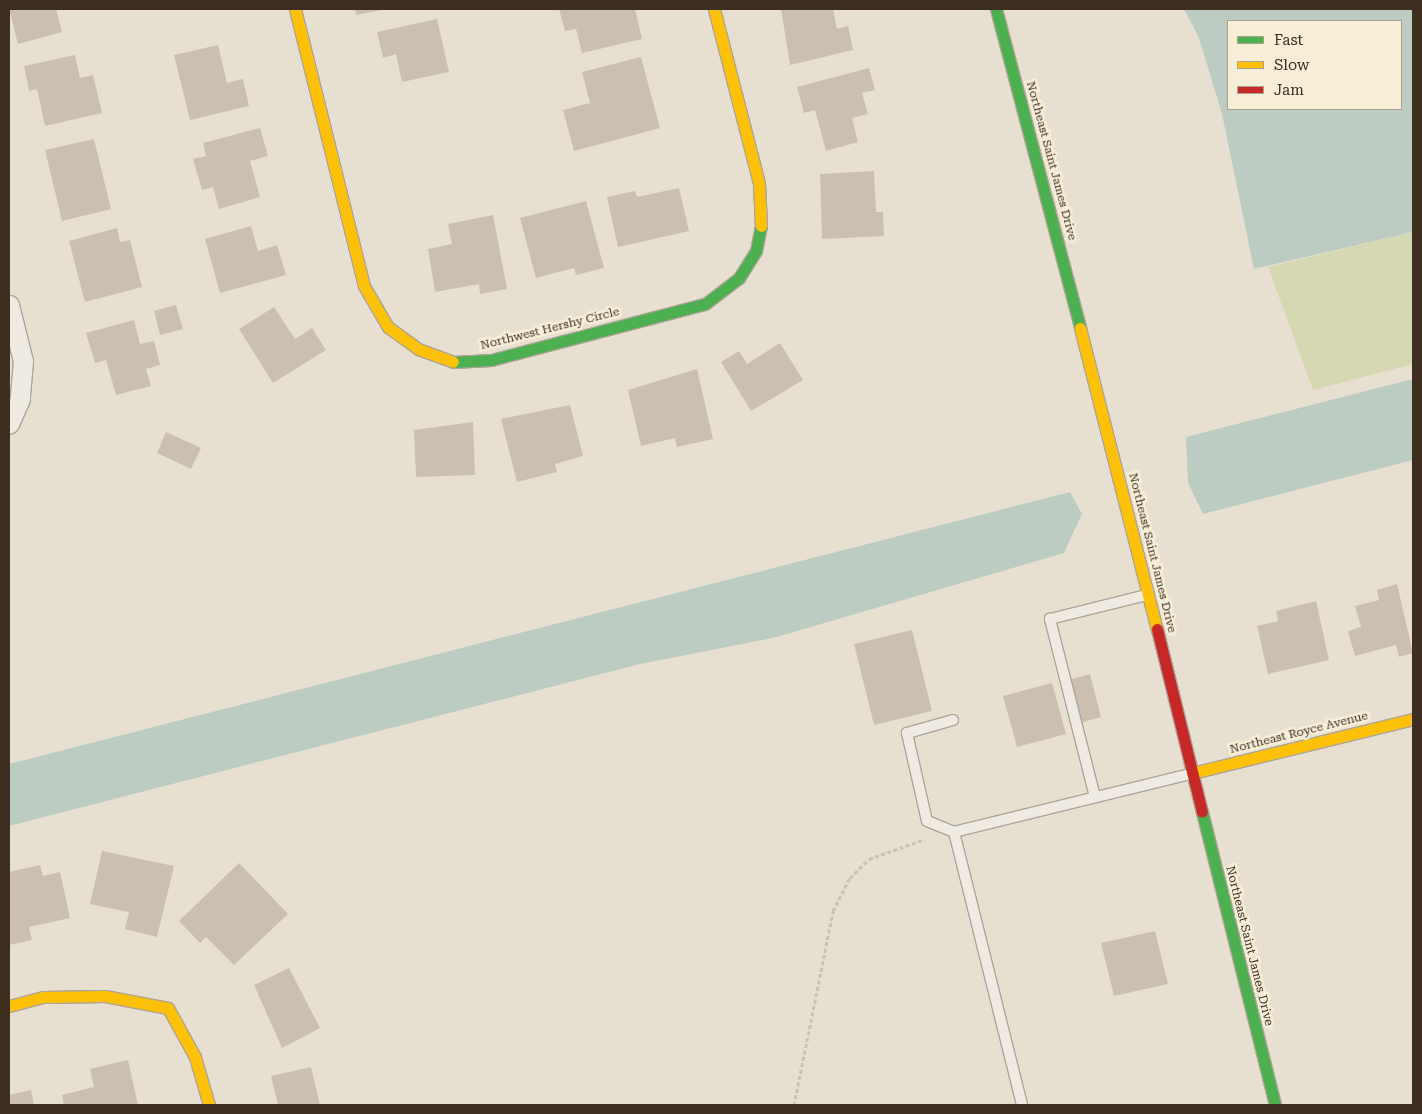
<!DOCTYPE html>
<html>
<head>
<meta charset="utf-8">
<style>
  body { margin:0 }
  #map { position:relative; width:1422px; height:1114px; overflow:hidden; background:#e7e0d1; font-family:"Roboto Serif",serif }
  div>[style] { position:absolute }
  .green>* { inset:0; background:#d6d7b3 }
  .water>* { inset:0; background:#bcccc2 }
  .building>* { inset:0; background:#cbbfb2 }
  .path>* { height:3px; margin-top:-1.5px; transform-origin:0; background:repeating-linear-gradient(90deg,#c8c2b9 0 4px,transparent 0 6.5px) }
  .roads { filter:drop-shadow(1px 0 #ada599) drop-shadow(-1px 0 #ada599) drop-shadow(0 1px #ada599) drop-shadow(0 -1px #ada599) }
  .lane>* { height:10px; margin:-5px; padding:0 5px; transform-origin:5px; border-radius:5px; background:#efebe3 }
  .street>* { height:19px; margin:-9.5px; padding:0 9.5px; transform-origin:9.5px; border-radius:9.5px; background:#efebe3 }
  .fast>* { height:11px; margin:-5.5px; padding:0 5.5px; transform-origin:5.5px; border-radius:5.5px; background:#4caf50 }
  .slow>* { height:11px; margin:-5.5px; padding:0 5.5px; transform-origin:5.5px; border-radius:5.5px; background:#ffc107 }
  .jam>* { height:11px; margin:-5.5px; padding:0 5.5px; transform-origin:5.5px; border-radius:5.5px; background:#c62828 }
  span { translate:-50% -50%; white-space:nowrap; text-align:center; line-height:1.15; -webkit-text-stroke:5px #f7eed8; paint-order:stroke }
  .street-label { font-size:12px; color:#3d2e20 }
  .frame { position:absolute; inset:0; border:10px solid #3d2e20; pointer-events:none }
  .legend { position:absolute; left:1227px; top:20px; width:175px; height:90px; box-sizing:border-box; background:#f7eed8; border:1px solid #ada18e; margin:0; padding:6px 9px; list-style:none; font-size:15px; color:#3d2e20 }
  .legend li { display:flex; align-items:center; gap:10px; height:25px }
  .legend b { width:25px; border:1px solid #ada18e }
</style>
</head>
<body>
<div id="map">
  <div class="green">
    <div style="clip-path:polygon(1413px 232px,1413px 364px,1313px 390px,1268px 267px)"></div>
  </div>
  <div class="water">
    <div style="clip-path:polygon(evenodd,1184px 9px,1413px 9px,1413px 232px,1254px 269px,1222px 114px,1199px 38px,1184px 9px,1228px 21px,1401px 21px,1401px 109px,1228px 109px,1228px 21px)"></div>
    <div style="clip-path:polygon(1413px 379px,1413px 460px,1203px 514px,1188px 483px,1186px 437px)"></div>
    <div style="clip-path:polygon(1070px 492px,1082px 514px,1064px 553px,773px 638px,640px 664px,9px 826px,9px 764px)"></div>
  </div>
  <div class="building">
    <div style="clip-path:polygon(9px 9px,56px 9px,62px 32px,18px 44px)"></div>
    <div style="clip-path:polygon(355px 9px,381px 9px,381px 10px,356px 15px)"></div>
    <div style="clip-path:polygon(559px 9px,635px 9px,642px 39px,582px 53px,576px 29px,565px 31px)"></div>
    <div style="clip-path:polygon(781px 9px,833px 9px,837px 29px,848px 26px,853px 50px,790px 65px)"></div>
    <div style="clip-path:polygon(437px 19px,449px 72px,402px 82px,396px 54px,383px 58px,377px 32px)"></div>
    <div style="clip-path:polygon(218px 45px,227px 83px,243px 79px,249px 106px,190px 120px,174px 55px)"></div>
    <div style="clip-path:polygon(75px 55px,80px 78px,93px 75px,102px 113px,45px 126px,37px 89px,29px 91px,24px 66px)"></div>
    <div style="clip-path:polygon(641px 57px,660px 128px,574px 151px,563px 110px,590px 103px,582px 72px)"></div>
    <div style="clip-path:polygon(869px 68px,875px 90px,862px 93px,868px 114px,852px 118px,858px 142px,826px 151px,815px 110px,804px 113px,797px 87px)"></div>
    <div style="clip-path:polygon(260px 128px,268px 156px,250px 161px,260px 197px,219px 209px,213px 187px,202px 190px,193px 159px,206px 156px,203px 143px)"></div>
    <div style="clip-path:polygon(94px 139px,111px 209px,62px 221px,45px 150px)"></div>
    <div style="clip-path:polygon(874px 171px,876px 212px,883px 212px,884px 236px,822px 239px,820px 174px)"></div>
    <div style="clip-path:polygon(679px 188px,689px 231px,618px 247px,607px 197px,635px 191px,637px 197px)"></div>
    <div style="clip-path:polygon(586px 201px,604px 268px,576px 275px,574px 268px,536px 278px,520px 218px)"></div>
    <div style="clip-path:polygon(493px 215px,507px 289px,480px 294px,479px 284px,435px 292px,428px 249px,452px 244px,448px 224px)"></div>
    <div style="clip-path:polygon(251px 226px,258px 251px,277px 245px,286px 275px,220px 293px,205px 239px)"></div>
    <div style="clip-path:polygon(117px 228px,120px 242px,130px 240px,142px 287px,85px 302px,69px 241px)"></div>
    <div style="clip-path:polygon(176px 305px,183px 329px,160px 335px,154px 311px)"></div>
    <div style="clip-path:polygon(274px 307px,295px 339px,312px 328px,326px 350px,273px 383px,239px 329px)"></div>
    <div style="clip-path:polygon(134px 320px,140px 344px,154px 341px,160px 365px,146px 369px,151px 386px,116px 395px,106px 360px,95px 363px,86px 333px)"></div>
    <div style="clip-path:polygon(780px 343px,803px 380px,751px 411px,721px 362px,739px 351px,747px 364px)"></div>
    <div style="clip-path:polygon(697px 369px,713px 439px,677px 447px,675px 438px,641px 446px,628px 390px)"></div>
    <div style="clip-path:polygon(570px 405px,583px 456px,555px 464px,557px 472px,517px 482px,501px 419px)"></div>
    <div style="clip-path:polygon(473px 422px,475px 475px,416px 477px,414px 430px)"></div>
    <div style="clip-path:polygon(166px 432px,201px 448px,191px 469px,157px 453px)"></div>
    <div style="clip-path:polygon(1397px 584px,1413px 653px,1399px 657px,1396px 645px,1355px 656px,1348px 631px,1361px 627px,1355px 606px,1379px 600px,1377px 590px)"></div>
    <div style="clip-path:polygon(1316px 601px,1329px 660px,1268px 674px,1257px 626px,1278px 621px,1276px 611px)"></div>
    <div style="clip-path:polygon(912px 630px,932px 711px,874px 725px,854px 644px)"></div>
    <div style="clip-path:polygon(1090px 674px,1101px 717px,1080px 723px,1068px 680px)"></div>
    <div style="clip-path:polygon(1052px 683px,1066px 734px,1017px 747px,1003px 696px)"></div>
    <div style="clip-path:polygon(102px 851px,174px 866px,157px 937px,125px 929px,129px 912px,90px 904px)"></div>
    <div style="clip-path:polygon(239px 863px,288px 914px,234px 965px,206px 937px,200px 943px,179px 921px)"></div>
    <div style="clip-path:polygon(40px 865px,43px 876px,60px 872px,70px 918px,29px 927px,32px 940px,9px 945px,9px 872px)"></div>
    <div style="clip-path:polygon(1155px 931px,1168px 984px,1114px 996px,1101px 943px)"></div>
    <div style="clip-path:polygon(289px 968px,320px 1028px,282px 1048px,254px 985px)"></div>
    <div style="clip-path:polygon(128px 1060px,138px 1105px,64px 1105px,62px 1095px,94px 1087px,90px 1069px)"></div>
    <div style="clip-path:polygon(311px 1067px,320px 1105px,278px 1105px,271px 1076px)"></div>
    <div style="clip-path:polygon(31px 1090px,34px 1105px,9px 1105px,9px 1095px)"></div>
  </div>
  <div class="path">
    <div style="left:794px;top:1105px;width:198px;rotate:-78.6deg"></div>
    <div style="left:833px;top:911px;width:37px;rotate:-63deg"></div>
    <div style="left:850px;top:878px;width:27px;rotate:-45deg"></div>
    <div style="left:869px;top:859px;width:59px;rotate:-19.7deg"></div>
  </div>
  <div class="roads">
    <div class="lane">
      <div style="left:953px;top:720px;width:48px;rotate:164.2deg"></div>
      <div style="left:907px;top:733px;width:90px;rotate:77.2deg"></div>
      <div style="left:927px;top:821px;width:29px;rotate:22deg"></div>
      <div style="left:954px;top:832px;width:244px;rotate:-13.8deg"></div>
      <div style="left:1095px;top:797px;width:184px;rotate:-104.2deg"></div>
      <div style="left:1050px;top:619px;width:100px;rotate:-13.9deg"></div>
      <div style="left:954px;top:832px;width:281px;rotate:76deg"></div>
    </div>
    <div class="street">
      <div style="left:9px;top:305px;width:58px;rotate:76deg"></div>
      <div style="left:23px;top:361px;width:38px;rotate:95deg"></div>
      <div style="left:20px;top:399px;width:27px;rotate:114deg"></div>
    </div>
    <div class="fast">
      <div style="left:996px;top:9px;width:330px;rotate:75.2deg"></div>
      <div style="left:453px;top:362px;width:38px;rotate:-3deg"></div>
      <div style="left:491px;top:360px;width:221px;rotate:-14.7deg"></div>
      <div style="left:705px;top:304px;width:43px;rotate:-37.4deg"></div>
      <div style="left:739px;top:278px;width:32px;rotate:-58deg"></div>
      <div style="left:756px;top:251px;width:25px;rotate:-79deg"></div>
      <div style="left:1202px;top:812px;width:302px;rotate:76deg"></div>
    </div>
    <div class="slow">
      <div style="left:295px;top:9px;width:285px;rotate:76deg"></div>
      <div style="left:364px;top:286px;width:48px;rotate:59.7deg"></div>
      <div style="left:388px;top:327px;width:37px;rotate:36deg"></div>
      <div style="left:418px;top:349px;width:37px;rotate:20deg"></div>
      <div style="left:714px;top:9px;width:180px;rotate:75.5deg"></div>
      <div style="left:759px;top:183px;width:43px;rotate:87.3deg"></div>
      <div style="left:1080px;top:328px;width:311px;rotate:75.7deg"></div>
      <div style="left:1192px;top:773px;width:228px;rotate:-13.7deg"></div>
      <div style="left:9px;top:1006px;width:35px;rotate:-15deg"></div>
      <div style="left:43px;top:997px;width:62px;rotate:-0.9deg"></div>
      <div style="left:105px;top:996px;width:64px;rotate:10.8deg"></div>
      <div style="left:168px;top:1008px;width:56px;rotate:61.1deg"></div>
      <div style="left:195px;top:1057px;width:50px;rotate:73.7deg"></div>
    </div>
    <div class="jam">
      <div style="left:1157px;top:629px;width:188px;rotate:76.2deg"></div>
    </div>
  </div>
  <div class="street-label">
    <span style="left:1051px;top:161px;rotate:75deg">Northeast Saint James Drive</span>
    <span style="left:550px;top:329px;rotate:-14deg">Northwest Hershy Circle</span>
    <span style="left:1152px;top:553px;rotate:76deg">Northeast Saint James Drive</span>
    <span style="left:1299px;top:733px;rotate:-14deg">Northeast Royce Avenue</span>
    <span style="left:1249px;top:946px;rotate:76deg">Northeast Saint James Drive</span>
  </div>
  <div class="frame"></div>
  <ul class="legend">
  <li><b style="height:6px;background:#4caf50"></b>Fast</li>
  <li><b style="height:6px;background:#ffc107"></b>Slow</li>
  <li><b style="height:6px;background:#c62828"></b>Jam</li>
  </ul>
</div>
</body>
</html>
